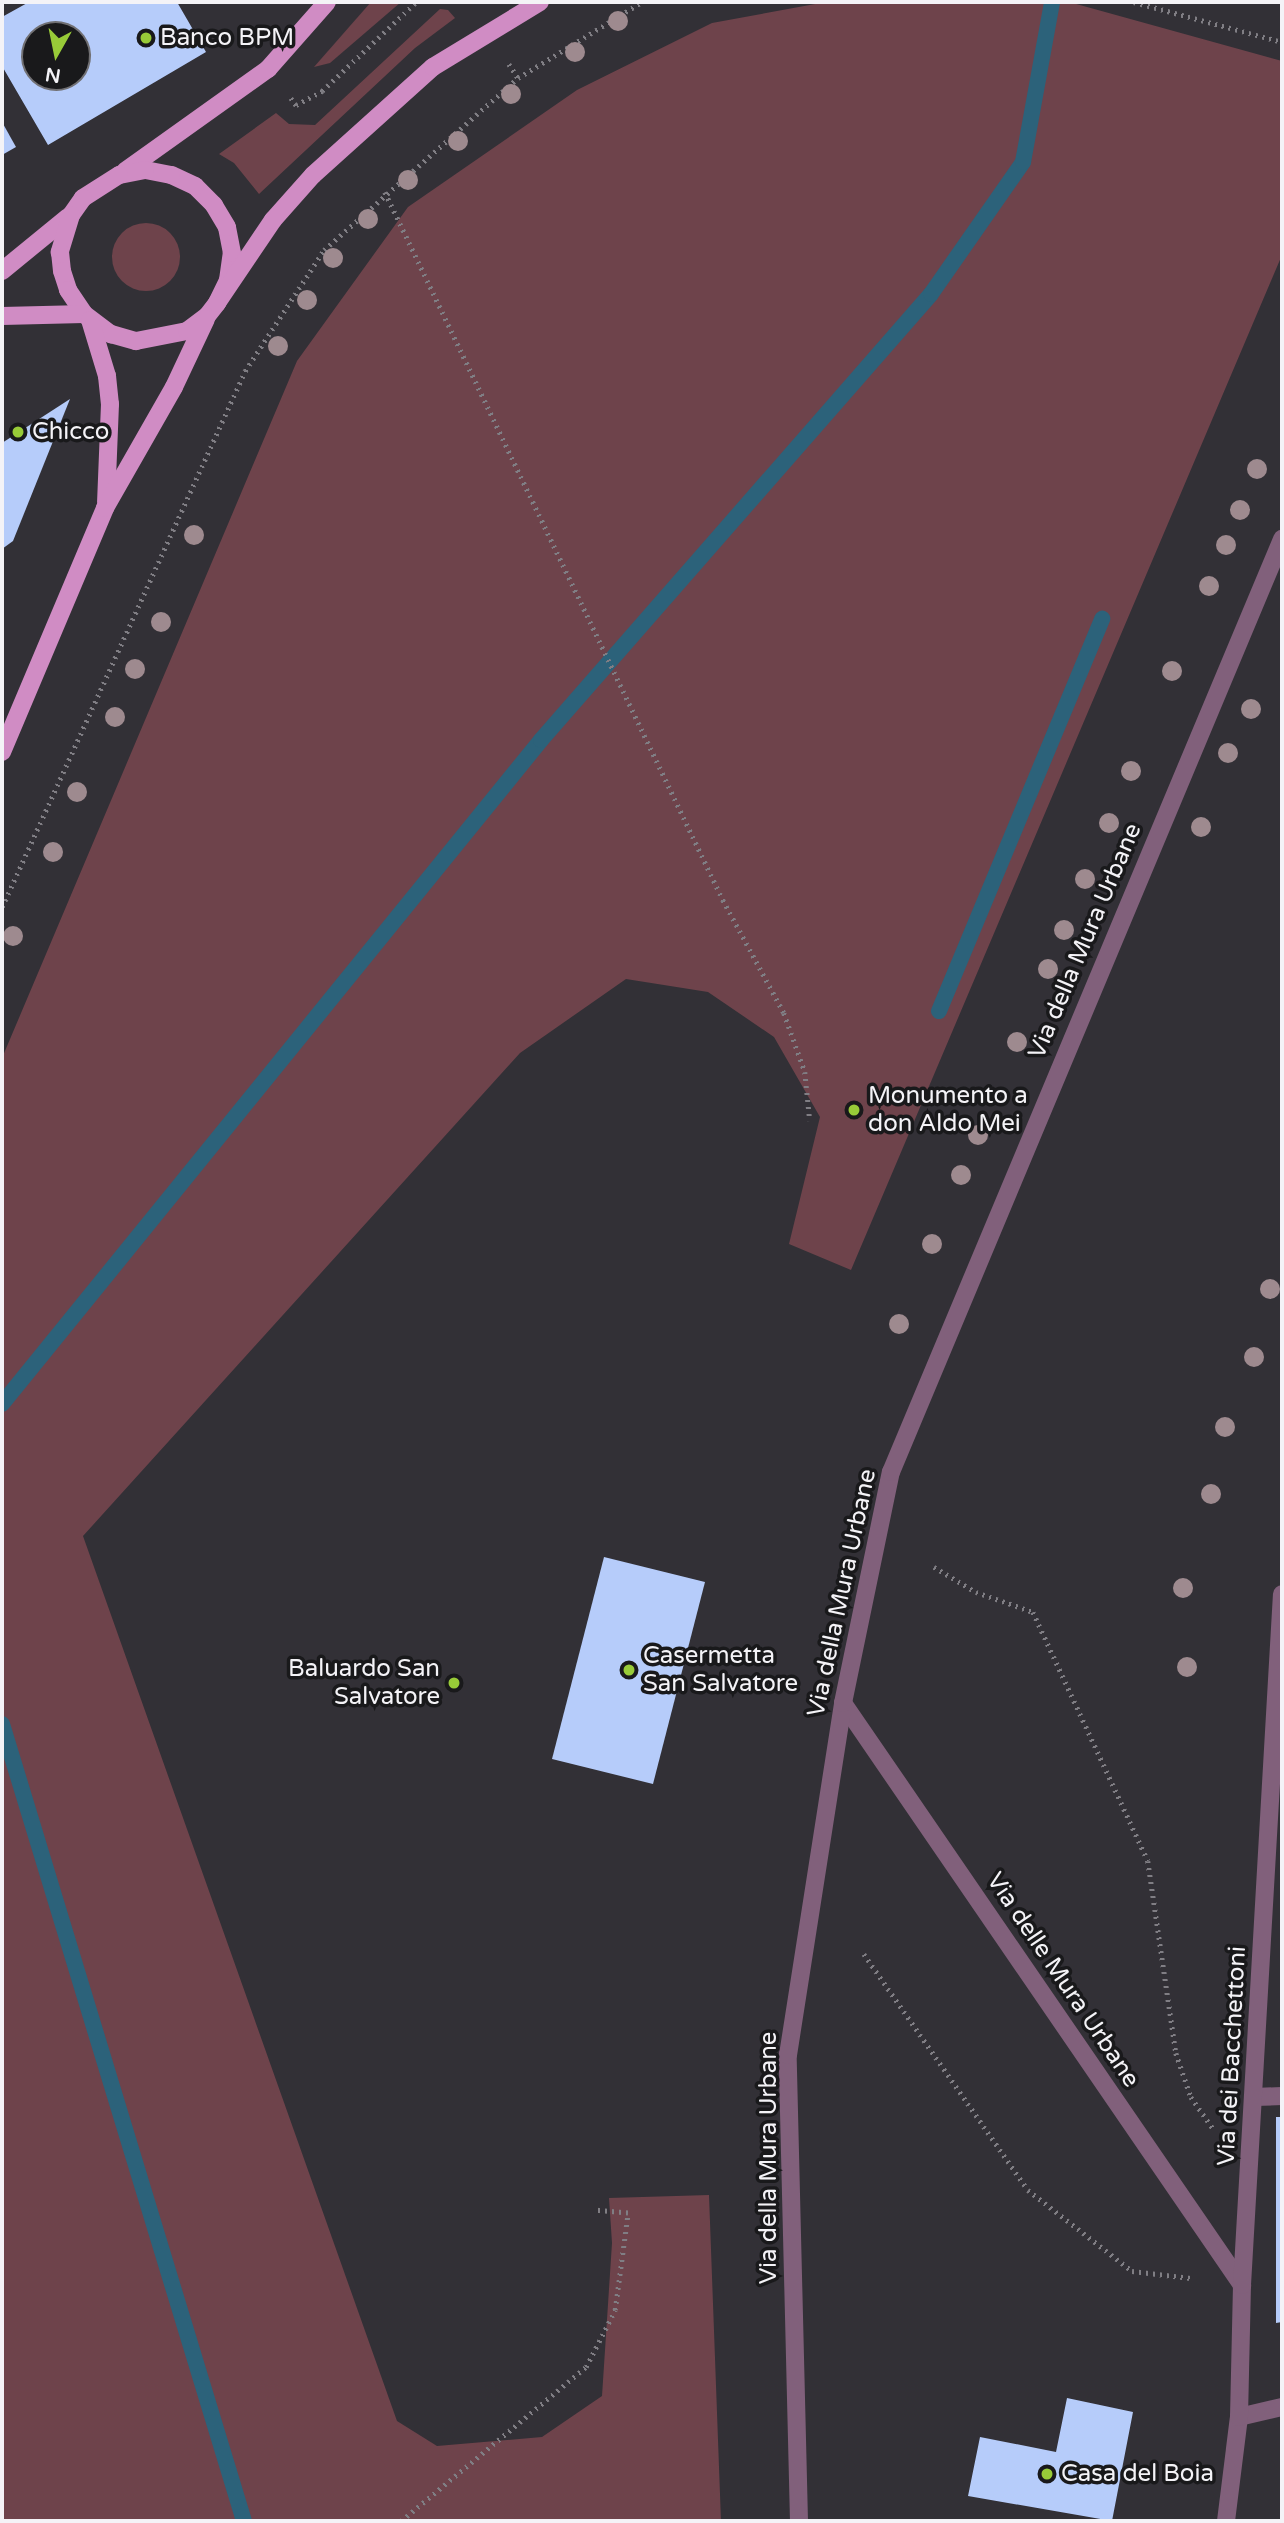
<!DOCTYPE html>
<html>
<head>
<meta charset="utf-8">
<style>
  body { margin:0 }
  #map { position:relative; width:1284px; height:2523px; overflow:hidden; background:#323036; font-family:"Varela Round",sans-serif }
  div>[style] { position:absolute }
  .green>* { inset:0; background:#6e434b }
  .round { border-radius:50% }
  .stream>* { height:16px; margin:-8px; padding:0 8px; transform-origin:8px; border-radius:8px; background:#2c627a }
  .building>* { inset:0; background:#b6ccfa }
  .path>* { height:4.5px; margin-top:-2.25px; transform-origin:0; background:repeating-linear-gradient(90deg,#807e84 0 2px,transparent 0 7px) }
  .street>* { height:18px; margin:-9px; padding:0 9px; transform-origin:9px; border-radius:9px; background:#81607b }
  .primary>* { height:18px; margin:-9px; padding:0 9px; transform-origin:9px; border-radius:9px; background:#d08cc4 }
  .trees>* { width:20px; height:20px; margin:-10px; border-radius:50%; background:#9e8a8f }
  .dots>* { width:19px; height:19px; translate:-50% -50%; box-sizing:border-box; border:4px solid #19191b; border-radius:50% }
  span { translate:-50% -50%; white-space:nowrap; text-align:center; line-height:1.15; -webkit-text-stroke:7px #19191b; paint-order:stroke }
  .poi-label { font-size:24px; color:#f4f3f7 }
  .left { translate:0 -50%; text-align:left }
  .right { translate:-100% -50%; text-align:right }
  .street-label { font-size:24px; color:#f4f3f7 }
  .frame { position:absolute; inset:0; border:4px solid #f4f3f7; pointer-events:none }
  .north { position:absolute; left:21px; top:21px; width:70px; height:70px; box-sizing:border-box; background:#19191b; border:2px solid #717073; border-radius:50%; rotate:189deg; font-size:19px; font-weight:700; line-height:28px; text-align:center; color:#f4f3f7 }
  .north::after { content:''; display:block; margin:auto; width:24px; height:32px; background:#98cb38; clip-path:polygon(50% 0,100% 100%,50% 72%,0 100%) }
</style>
</head>
<body>
<div id="map">
  <div class="green">
    <div style="clip-path:polygon(371px 2px,401px 2px,330px 63px,314px 67px)"></div>
    <div style="clip-path:polygon(826px 2px,1069px 2px,1282px 61px,1282px 255px,851px 1270px,789px 1244px,820px 1117px,774px 1037px,708px 992px,626px 979px,520px 1053px,83px 1536px,397px 2421px,437px 2446px,542px 2437px,602px 2396px,612px 2243px,609px 2198px,709px 2195px,721px 2521px,2px 2521px,2px 1058px,297px 361px,408px 207px,577px 90px,712px 23px)"></div>
    <div style="clip-path:polygon(440px 9px,448px 10px,455px 18px,415px 48px,259px 194px,234px 163px,219px 154px,276px 113px,289px 124px,315px 125px)"></div>
    <div class="round" style="left:112px;top:223px;width:68px;height:68px"></div>
  </div>
  <div class="stream">
    <div style="left:939px;top:1011px;width:425px;rotate:-67.4deg"></div>
    <div style="left:2px;top:1404px;width:855px;rotate:-50.93deg"></div>
    <div style="left:541px;top:740px;width:592px;rotate:-48.83deg"></div>
    <div style="left:931px;top:294px;width:161px;rotate:-55.1deg"></div>
    <div style="left:1023px;top:162px;width:163px;rotate:-79.7deg"></div>
    <div style="left:2px;top:1724px;width:833px;rotate:73.11deg"></div>
  </div>
  <div class="building">
    <div style="clip-path:polygon(evenodd,29px 2px,177px 2px,206px 52px,48px 145px,2px 66px,2px 17px,29px 2px,35px 35px,77px 35px,77px 77px,35px 77px,35px 35px)"></div>
    <div style="clip-path:polygon(2px 122px,16px 147px,2px 155px)"></div>
    <div style="clip-path:polygon(70px 399px,13px 541px,2px 549px,2px 443px)"></div>
    <div style="clip-path:polygon(604px 1557px,705px 1582px,653px 1784px,552px 1759px)"></div>
    <div style="clip-path:polygon(1276px 2117px,1282px 2117px,1282px 2322px,1276px 2323px)"></div>
    <div style="clip-path:polygon(1067px 2398px,1133px 2412px,1112px 2521px,968px 2496px,980px 2437px,1056px 2452px)"></div>
  </div>
  <div class="path">
    <div style="left:1134px;top:2px;width:153px;rotate:15.1deg"></div>
    <div style="left:509px;top:64px;width:17px;rotate:57deg"></div>
    <div style="left:291px;top:98px;width:9px;rotate:54deg"></div>
    <div style="left:296px;top:105px;width:30px;rotate:-28deg"></div>
    <div style="left:322px;top:91px;width:129px;rotate:-43.4deg"></div>
    <div style="left:385px;top:192px;width:785px;rotate:64.48deg"></div>
    <div style="left:723px;top:900px;width:128px;rotate:61.6deg"></div>
    <div style="left:784px;top:1013px;width:63px;rotate:70.4deg"></div>
    <div style="left:805px;top:1072px;width:49px;rotate:84.2deg"></div>
    <div style="left:2px;top:907px;width:589px;rotate:-65.61deg"></div>
    <div style="left:245px;top:371px;width:145px;rotate:-56.9deg"></div>
    <div style="left:324px;top:250px;width:259px;rotate:-41.6deg"></div>
    <div style="left:518px;top:78px;width:145px;rotate:-31.5deg"></div>
    <div style="left:934px;top:1567px;width:49px;rotate:30.8deg"></div>
    <div style="left:976px;top:1592px;width:60px;rotate:19.3deg"></div>
    <div style="left:1033px;top:1612px;width:274px;rotate:65.2deg"></div>
    <div style="left:1148px;top:1861px;width:194px;rotate:81.7deg"></div>
    <div style="left:1176px;top:2053px;width:46px;rotate:71.2deg"></div>
    <div style="left:1191px;top:2097px;width:39px;rotate:55deg"></div>
    <div style="left:864px;top:1954px;width:287px;rotate:55.2deg"></div>
    <div style="left:1028px;top:2190px;width:132px;rotate:37.9deg"></div>
    <div style="left:1132px;top:2271px;width:59px;rotate:6.8deg"></div>
    <div style="left:401px;top:2521px;width:241px;rotate:-39.8deg"></div>
    <div style="left:586px;top:2367px;width:64px;rotate:-63deg"></div>
    <div style="left:615px;top:2310px;width:98px;rotate:-82.4deg"></div>
    <div style="left:628px;top:2213px;width:32px;rotate:-175deg"></div>
  </div>
  <div class="street">
    <div style="left:843px;top:1703px;width:706px;rotate:55.57deg"></div>
    <div style="left:1254px;top:2097px;width:28px;rotate:-2deg"></div>
    <div style="left:1239px;top:2417px;width:44px;rotate:-13.1deg"></div>
    <div style="left:799px;top:2521px;width:466px;rotate:-91.4deg"></div>
    <div style="left:788px;top:2055px;width:356px;rotate:-81.1deg"></div>
    <div style="left:843px;top:1703px;width:236px;rotate:-78.3deg"></div>
    <div style="left:891px;top:1472px;width:1012px;rotate:-67.26deg"></div>
    <div style="left:1226px;top:2521px;width:105px;rotate:-82.9deg"></div>
    <div style="left:1239px;top:2417px;width:132px;rotate:-88.7deg"></div>
    <div style="left:1242px;top:2285px;width:692px;rotate:-86.69deg"></div>
  </div>
  <div class="primary">
    <div style="left:125px;top:171px;width:176px;rotate:-35.5deg"></div>
    <div style="left:268px;top:69px;width:89px;rotate:-48.6deg"></div>
    <div style="left:2px;top:271px;width:85px;rotate:-39.3deg"></div>
    <div style="left:217px;top:303px;width:25px;rotate:-64deg"></div>
    <div style="left:228px;top:280px;width:27px;rotate:-82deg"></div>
    <div style="left:232px;top:253px;width:26px;rotate:-101deg"></div>
    <div style="left:227px;top:227px;width:26px;rotate:-121deg"></div>
    <div style="left:214px;top:205px;width:27px;rotate:-135deg"></div>
    <div style="left:195px;top:186px;width:26px;rotate:-155deg"></div>
    <div style="left:171px;top:175px;width:26px;rotate:-169deg"></div>
    <div style="left:145px;top:170px;width:26px;rotate:169deg"></div>
    <div style="left:119px;top:175px;width:43px;rotate:147.4deg"></div>
    <div style="left:83px;top:198px;width:21px;rotate:125deg"></div>
    <div style="left:71px;top:215px;width:39px;rotate:107deg"></div>
    <div style="left:60px;top:252px;width:19px;rotate:84deg"></div>
    <div style="left:62px;top:271px;width:20px;rotate:72deg"></div>
    <div style="left:68px;top:290px;width:29px;rotate:56deg"></div>
    <div style="left:84px;top:314px;width:34px;rotate:37deg"></div>
    <div style="left:111px;top:334px;width:26px;rotate:16deg"></div>
    <div style="left:136px;top:341px;width:52px;rotate:-11.1deg"></div>
    <div style="left:187px;top:331px;width:25px;rotate:-37deg"></div>
    <div style="left:207px;top:316px;width:16px;rotate:-52deg"></div>
    <div style="left:217px;top:303px;width:100px;rotate:-56deg"></div>
    <div style="left:273px;top:220px;width:60px;rotate:-48.4deg"></div>
    <div style="left:313px;top:175px;width:161px;rotate:-42deg"></div>
    <div style="left:433px;top:67px;width:125px;rotate:-31.3deg"></div>
    <div style="left:2px;top:316px;width:82px;rotate:-1.4deg"></div>
    <div style="left:90px;top:320px;width:59px;rotate:73.1deg"></div>
    <div style="left:107px;top:376px;width:28px;rotate:84deg"></div>
    <div style="left:110px;top:404px;width:98px;rotate:92.3deg"></div>
    <div style="left:2px;top:752px;width:265px;rotate:-67.1deg"></div>
    <div style="left:105px;top:508px;width:139px;rotate:-60.3deg"></div>
    <div style="left:174px;top:387px;width:75px;rotate:-64.8deg"></div>
  </div>
  <div class="trees">
    <div style="left:618px;top:21px"></div>
    <div style="left:575px;top:52px"></div>
    <div style="left:511px;top:94px"></div>
    <div style="left:458px;top:141px"></div>
    <div style="left:408px;top:180px"></div>
    <div style="left:368px;top:219px"></div>
    <div style="left:333px;top:258px"></div>
    <div style="left:307px;top:300px"></div>
    <div style="left:278px;top:346px"></div>
    <div style="left:1257px;top:469px"></div>
    <div style="left:1240px;top:510px"></div>
    <div style="left:194px;top:535px"></div>
    <div style="left:1226px;top:545px"></div>
    <div style="left:1209px;top:586px"></div>
    <div style="left:161px;top:622px"></div>
    <div style="left:135px;top:669px"></div>
    <div style="left:1172px;top:671px"></div>
    <div style="left:1251px;top:709px"></div>
    <div style="left:115px;top:717px"></div>
    <div style="left:1228px;top:753px"></div>
    <div style="left:1131px;top:771px"></div>
    <div style="left:77px;top:792px"></div>
    <div style="left:1109px;top:823px"></div>
    <div style="left:1201px;top:827px"></div>
    <div style="left:53px;top:852px"></div>
    <div style="left:1085px;top:879px"></div>
    <div style="left:1064px;top:930px"></div>
    <div style="left:13px;top:936px"></div>
    <div style="left:1048px;top:969px"></div>
    <div style="left:1017px;top:1042px"></div>
    <div style="left:978px;top:1135px"></div>
    <div style="left:961px;top:1175px"></div>
    <div style="left:932px;top:1244px"></div>
    <div style="left:1270px;top:1289px"></div>
    <div style="left:899px;top:1324px"></div>
    <div style="left:1254px;top:1357px"></div>
    <div style="left:1225px;top:1427px"></div>
    <div style="left:1211px;top:1494px"></div>
    <div style="left:1183px;top:1588px"></div>
    <div style="left:1187px;top:1667px"></div>
  </div>
  <div class="dots">
    <div style="left:146px;top:38px;background:#98cb38"></div>
    <div style="left:18px;top:432px;background:#98cb38"></div>
    <div style="left:854px;top:1110px;background:#98cb38"></div>
    <div style="left:629px;top:1670px;background:#98cb38"></div>
    <div style="left:454px;top:1683px;background:#98cb38"></div>
    <div style="left:1047px;top:2474px;background:#98cb38"></div>
  </div>
  <div class="poi-label">
    <span class="left" style="left:160px;top:38px">Banco BPM</span>
    <span class="left" style="left:32px;top:432px">Chicco</span>
    <span class="left" style="left:868px;top:1110px">Monumento a<br>don Aldo Mei</span>
    <span class="left" style="left:643px;top:1670px">Casermetta<br>San Salvatore</span>
    <span class="right" style="left:440px;top:1683px">Baluardo San<br>Salvatore</span>
    <span class="left" style="left:1061px;top:2474px">Casa del Boia</span>
  </div>
  <div class="street-label">
    <span style="left:1085px;top:941px;rotate:-67deg">Via della Mura Urbane</span>
    <span style="left:842px;top:1593px;rotate:-78deg">Via della Mura Urbane</span>
    <span style="left:1063px;top:1980px;rotate:56deg">Via delle Mura Urbane</span>
    <span style="left:1232px;top:2056px;rotate:-87deg">Via dei Bacchettoni</span>
    <span style="left:769px;top:2158px;rotate:-90deg">Via della Mura Urbane</span>
  </div>
  <div class="frame"></div>
  <div class="north">N</div>
</div>
</body>
</html>
